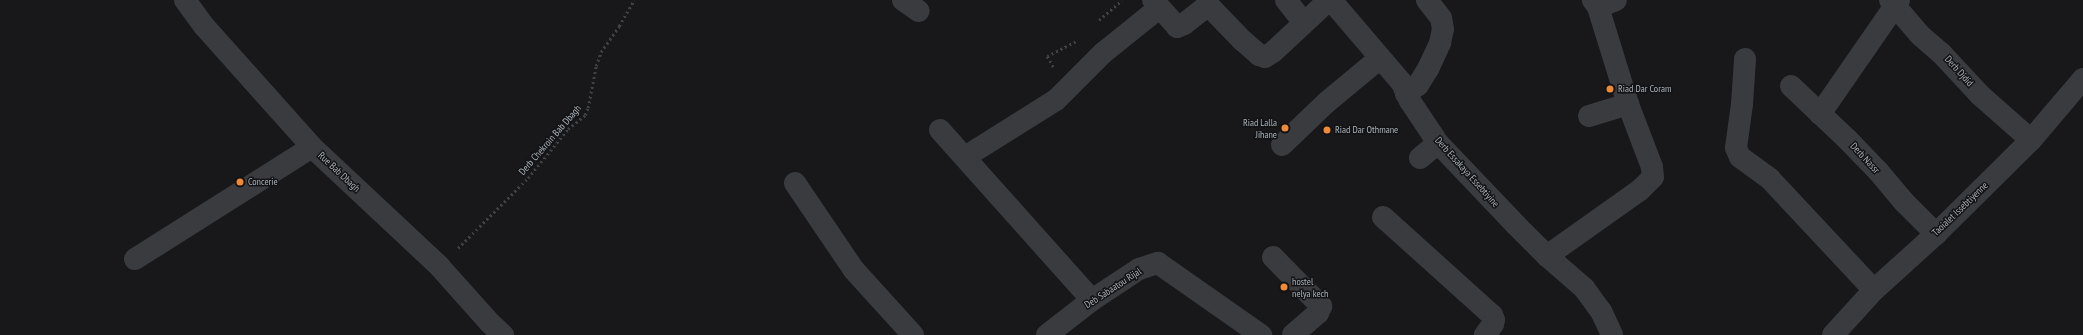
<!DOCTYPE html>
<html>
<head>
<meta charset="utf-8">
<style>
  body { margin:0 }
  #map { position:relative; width:2083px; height:335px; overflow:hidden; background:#18181a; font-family:"PT Sans Narrow",sans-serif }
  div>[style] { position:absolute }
  .path>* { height:2.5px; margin-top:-1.25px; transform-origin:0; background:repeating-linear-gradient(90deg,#3f4246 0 2px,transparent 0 5px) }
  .minor>* { height:22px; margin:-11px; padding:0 11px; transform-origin:11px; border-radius:11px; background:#393b3f }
  .dots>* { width:11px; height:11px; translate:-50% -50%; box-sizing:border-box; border:2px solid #131315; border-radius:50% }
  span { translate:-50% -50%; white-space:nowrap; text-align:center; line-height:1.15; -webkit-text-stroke:3px #131315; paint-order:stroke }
  .street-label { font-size:10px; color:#aab2b9 }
  .poi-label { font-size:10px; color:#aab2b9 }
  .left { translate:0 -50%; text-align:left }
  .right { translate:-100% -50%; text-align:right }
</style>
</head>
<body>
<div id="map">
  <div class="path">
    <div style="left:1099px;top:20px;width:30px;rotate:-41deg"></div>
    <div style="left:1053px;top:67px;width:13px;rotate:-119deg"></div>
    <div style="left:1047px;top:56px;width:33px;rotate:-27deg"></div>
    <div style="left:458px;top:248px;width:99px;rotate:-45deg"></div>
    <div style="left:528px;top:178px;width:63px;rotate:-50.8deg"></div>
    <div style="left:568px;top:129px;width:22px;rotate:-39deg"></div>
    <div style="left:585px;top:115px;width:8px;rotate:-67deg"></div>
    <div style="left:588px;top:108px;width:43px;rotate:-79.2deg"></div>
    <div style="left:596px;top:66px;width:15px;rotate:-70deg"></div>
    <div style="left:601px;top:52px;width:32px;rotate:-55deg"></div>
    <div style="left:619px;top:26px;width:30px;rotate:-60deg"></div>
  </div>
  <div class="minor">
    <div style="left:185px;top:0;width:32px;rotate:54deg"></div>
    <div style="left:204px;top:26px;width:162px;rotate:48.2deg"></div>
    <div style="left:312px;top:147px;width:174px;rotate:43.1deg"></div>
    <div style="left:439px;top:266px;width:76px;rotate:48.2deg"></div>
    <div style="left:490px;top:323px;width:18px;rotate:43deg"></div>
    <div style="left:903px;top:0;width:19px;rotate:35deg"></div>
    <div style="left:1153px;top:0;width:36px;rotate:48deg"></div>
    <div style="left:1177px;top:27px;width:8px;rotate:-23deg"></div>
    <div style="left:1184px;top:24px;width:24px;rotate:-38deg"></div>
    <div style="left:1203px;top:9px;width:8px;rotate:-7deg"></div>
    <div style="left:1211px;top:8px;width:45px;rotate:45.9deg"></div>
    <div style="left:1242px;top:40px;width:23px;rotate:41deg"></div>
    <div style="left:1259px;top:55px;width:6px;rotate:18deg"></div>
    <div style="left:1265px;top:57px;width:9px;rotate:-32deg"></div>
    <div style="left:1273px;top:52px;width:76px;rotate:-42.9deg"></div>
    <div style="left:1286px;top:0;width:29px;rotate:52deg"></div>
    <div style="left:1331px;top:0;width:109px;rotate:49.5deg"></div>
    <div style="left:1402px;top:83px;width:20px;rotate:66deg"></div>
    <div style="left:1410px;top:101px;width:50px;rotate:56.3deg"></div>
    <div style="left:1438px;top:143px;width:113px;rotate:46.4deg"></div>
    <div style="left:1516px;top:225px;width:44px;rotate:45deg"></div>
    <div style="left:1547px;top:256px;width:49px;rotate:40.9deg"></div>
    <div style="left:1584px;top:288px;width:29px;rotate:54deg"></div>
    <div style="left:1601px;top:311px;width:26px;rotate:65deg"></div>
    <div style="left:1890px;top:0;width:46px;rotate:49.4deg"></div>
    <div style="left:1920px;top:35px;width:28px;rotate:41deg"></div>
    <div style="left:1941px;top:53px;width:57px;rotate:47.1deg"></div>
    <div style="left:1980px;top:95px;width:68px;rotate:41.4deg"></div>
    <div style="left:1598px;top:7px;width:19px;rotate:-21deg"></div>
    <div style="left:1745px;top:59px;width:45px;rotate:93.8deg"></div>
    <div style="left:1742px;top:104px;width:44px;rotate:97.8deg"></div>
    <div style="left:1736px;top:148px;width:10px;rotate:66deg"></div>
    <div style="left:1740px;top:157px;width:37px;rotate:36deg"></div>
    <div style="left:1770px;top:179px;width:152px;rotate:46.9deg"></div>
    <div style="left:1791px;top:86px;width:77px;rotate:43.4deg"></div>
    <div style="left:1847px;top:139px;width:45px;rotate:45.9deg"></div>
    <div style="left:1878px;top:171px;width:39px;rotate:50deg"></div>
    <div style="left:1903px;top:201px;width:47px;rotate:45deg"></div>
    <div style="left:1406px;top:94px;width:15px;rotate:-37deg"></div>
    <div style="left:1418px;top:85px;width:19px;rotate:-58deg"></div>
    <div style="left:1428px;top:69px;width:29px;rotate:-65deg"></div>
    <div style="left:1440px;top:43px;width:14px;rotate:-78deg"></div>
    <div style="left:1443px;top:29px;width:11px;rotate:-100deg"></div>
    <div style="left:1441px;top:18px;width:23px;rotate:-128deg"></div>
    <div style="left:1820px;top:114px;width:139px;rotate:-55.3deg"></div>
    <div style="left:1589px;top:116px;width:41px;rotate:-17.1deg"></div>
    <div style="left:940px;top:130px;width:228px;rotate:48.2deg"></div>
    <div style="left:1282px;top:145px;width:62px;rotate:-43.7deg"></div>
    <div style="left:1327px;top:102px;width:69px;rotate:-39.7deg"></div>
    <div style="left:965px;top:157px;width:107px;rotate:-32.1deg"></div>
    <div style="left:1056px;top:100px;width:66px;rotate:-45deg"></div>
    <div style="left:1103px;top:53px;width:72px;rotate:-38.8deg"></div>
    <div style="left:1420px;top:158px;width:23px;rotate:-40deg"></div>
    <div style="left:795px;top:183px;width:105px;rotate:55.9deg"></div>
    <div style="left:854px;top:270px;width:88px;rotate:47.8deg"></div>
    <div style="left:1383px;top:217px;width:147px;rotate:42deg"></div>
    <div style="left:1492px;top:315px;width:5px;rotate:68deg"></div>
    <div style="left:1494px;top:320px;width:4px;rotate:104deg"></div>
    <div style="left:1493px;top:324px;width:14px;rotate:126deg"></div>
    <div style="left:1547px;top:256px;width:114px;rotate:-35.4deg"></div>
    <div style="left:1640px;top:190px;width:18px;rotate:-45deg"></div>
    <div style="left:1653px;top:177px;width:10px;rotate:-96deg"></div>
    <div style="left:1652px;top:167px;width:67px;rotate:-110.9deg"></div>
    <div style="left:1628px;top:104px;width:102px;rotate:-107.2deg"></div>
    <div style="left:1598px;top:7px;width:9px;rotate:-126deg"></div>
    <div style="left:1273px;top:257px;width:69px;rotate:45.6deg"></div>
    <div style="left:1321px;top:306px;width:8px;rotate:113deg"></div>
    <div style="left:1318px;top:313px;width:33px;rotate:139deg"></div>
    <div style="left:135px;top:259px;width:209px;rotate:-32.3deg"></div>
    <div style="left:1047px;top:335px;width:57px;rotate:-37.9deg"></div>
    <div style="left:1092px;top:300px;width:56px;rotate:-33.4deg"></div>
    <div style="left:1139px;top:269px;width:20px;rotate:-18deg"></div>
    <div style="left:1158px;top:263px;width:126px;rotate:35deg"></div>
    <div style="left:1833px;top:335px;width:61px;rotate:-47.7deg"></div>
    <div style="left:1874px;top:290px;width:84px;rotate:-42.1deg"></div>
    <div style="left:1936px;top:234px;width:134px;rotate:-44.7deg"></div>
    <div style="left:2031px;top:140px;width:80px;rotate:-49.6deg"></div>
  </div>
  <div class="dots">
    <div style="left:1610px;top:89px;background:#f08a39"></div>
    <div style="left:1285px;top:128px;background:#f08a39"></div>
    <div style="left:1327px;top:130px;background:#f08a39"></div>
    <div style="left:240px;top:182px;background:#f08a39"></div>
    <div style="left:1284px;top:287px;background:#f08a39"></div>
  </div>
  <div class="street-label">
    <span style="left:1959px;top:71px;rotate:48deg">Derb Djdid</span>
    <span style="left:550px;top:140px;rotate:-49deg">Derb Chekroin Bab Dbagh</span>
    <span style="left:1865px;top:158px;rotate:47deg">Derb Nassr</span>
    <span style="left:339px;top:172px;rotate:43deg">Rue Bab Dbagh</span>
    <span style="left:1467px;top:172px;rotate:48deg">Derb Essakaya Essebtiyine</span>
    <span style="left:1960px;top:209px;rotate:-44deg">Taoialet Issebtiyenne</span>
    <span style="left:1113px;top:288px;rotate:-33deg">Deb Sabaatou Rijal</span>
  </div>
  <div class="poi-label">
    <span class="left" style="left:1618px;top:89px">Riad Dar Coram</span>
    <span class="right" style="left:1277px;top:128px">Riad Lalla<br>Jihane</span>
    <span class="left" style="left:1335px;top:130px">Riad Dar Othmane</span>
    <span class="left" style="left:248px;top:182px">Concerie</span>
    <span class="left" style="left:1292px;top:287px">hostel<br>nelya kech</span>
  </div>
</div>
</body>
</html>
